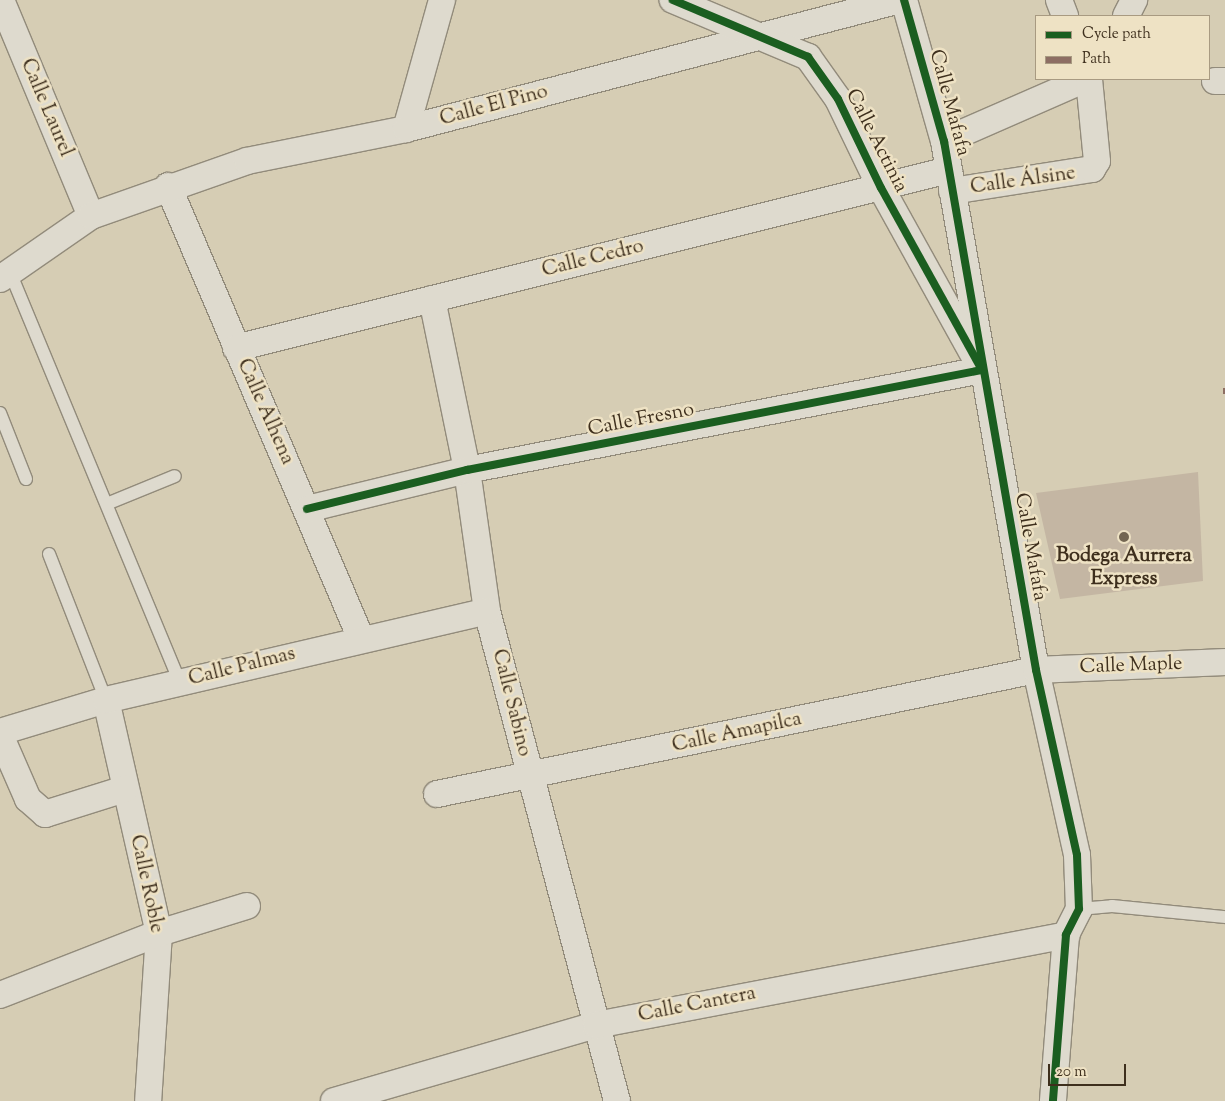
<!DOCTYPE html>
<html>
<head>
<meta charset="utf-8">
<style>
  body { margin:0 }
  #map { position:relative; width:1225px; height:1101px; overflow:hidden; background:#d6cdb4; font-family:"Sorts Mill Goudy",serif }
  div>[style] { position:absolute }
  .building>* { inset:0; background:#c4b6a3 }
  .roads { filter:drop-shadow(1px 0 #928b7b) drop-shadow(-1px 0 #928b7b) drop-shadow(0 1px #928b7b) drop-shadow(0 -1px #928b7b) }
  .lane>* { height:12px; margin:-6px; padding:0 6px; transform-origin:6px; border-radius:6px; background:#dedace }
  .street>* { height:26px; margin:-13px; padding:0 13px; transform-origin:13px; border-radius:13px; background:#dedace }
  .quiet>* { height:6px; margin-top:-3px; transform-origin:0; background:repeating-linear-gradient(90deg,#8d6e63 0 12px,transparent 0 18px) }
  .cycleway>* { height:8px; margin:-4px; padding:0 4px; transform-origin:4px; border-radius:4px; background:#1b5e20 }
  .dots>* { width:14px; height:14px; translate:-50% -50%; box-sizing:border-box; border:2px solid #eee2c4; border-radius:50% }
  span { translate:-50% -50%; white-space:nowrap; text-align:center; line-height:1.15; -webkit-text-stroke:5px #eee2c4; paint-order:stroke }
  .street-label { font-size:20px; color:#3e2f1d }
  .poi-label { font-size:20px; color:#3e2f1d; font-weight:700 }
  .legend { position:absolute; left:1035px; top:15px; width:175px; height:65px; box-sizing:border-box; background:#eee2c4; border:1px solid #a89a81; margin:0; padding:6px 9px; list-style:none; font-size:15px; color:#3e2f1d }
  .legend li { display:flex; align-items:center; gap:10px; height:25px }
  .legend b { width:25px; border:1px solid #a89a81 }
  .scale { position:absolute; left:1048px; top:1064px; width:78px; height:22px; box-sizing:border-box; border:2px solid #3e2f1d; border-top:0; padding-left:6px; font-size:15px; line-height:18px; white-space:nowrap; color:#3e2f1d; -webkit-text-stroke:4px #eee2c4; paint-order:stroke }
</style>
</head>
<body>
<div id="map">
  <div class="building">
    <div style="clip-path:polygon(1198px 472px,1203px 581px,1060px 599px,1036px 493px)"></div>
  </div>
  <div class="roads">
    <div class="lane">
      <div style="left:10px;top:272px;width:444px;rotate:67.5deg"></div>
      <div style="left:0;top:413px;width:71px;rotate:68.5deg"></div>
      <div style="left:109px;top:503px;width:71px;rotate:-22.2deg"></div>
      <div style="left:49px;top:554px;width:157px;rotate:68.7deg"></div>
      <div style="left:1079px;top:909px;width:33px;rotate:-5deg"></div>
      <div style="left:1112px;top:906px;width:114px;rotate:5.6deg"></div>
    </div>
    <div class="street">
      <div style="left:1px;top:0;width:234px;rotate:67.4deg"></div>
      <div style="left:904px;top:0;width:147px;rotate:74.2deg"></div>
      <div style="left:944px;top:141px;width:537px;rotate:80.13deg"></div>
      <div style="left:1036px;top:670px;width:189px;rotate:77.5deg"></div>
      <div style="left:1077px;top:855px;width:54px;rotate:87.9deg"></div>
      <div style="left:1079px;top:909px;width:29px;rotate:117deg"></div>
      <div style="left:1066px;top:935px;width:167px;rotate:94.5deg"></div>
      <div style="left:1059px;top:0;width:17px;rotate:69deg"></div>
      <div style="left:1126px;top:16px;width:18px;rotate:-63deg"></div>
      <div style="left:1215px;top:81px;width:10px"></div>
      <div style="left:406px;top:129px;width:134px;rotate:-74.4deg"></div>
      <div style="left:944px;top:141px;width:155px;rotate:-23.6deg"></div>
      <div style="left:168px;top:186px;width:491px;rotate:66.9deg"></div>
      <div style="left:952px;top:191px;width:142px;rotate:-8.9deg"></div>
      <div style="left:1092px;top:169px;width:9px;rotate:-58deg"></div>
      <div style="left:1097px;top:161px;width:82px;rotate:-95.6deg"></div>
      <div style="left:0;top:279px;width:111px;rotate:-34.7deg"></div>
      <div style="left:91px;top:216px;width:165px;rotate:-19.4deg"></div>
      <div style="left:247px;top:161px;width:162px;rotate:-11.4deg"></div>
      <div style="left:406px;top:129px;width:511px;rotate:-14.64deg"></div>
      <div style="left:432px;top:299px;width:175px;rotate:78.4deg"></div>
      <div style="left:467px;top:470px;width:142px;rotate:81.9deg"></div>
      <div style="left:487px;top:611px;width:507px;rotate:75.14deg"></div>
      <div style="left:236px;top:348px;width:735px;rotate:-14.02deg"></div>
      <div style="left:307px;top:509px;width:165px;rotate:-13.7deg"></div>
      <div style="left:467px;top:470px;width:525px;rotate:-10.99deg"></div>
      <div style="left:982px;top:370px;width:208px;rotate:-119deg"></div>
      <div style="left:881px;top:188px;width:99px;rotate:-115.8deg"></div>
      <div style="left:838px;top:99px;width:52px;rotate:-125.5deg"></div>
      <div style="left:808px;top:57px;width:147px;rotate:-157.1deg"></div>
      <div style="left:106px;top:700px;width:239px;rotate:77.2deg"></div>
      <div style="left:159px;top:933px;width:168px;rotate:93.7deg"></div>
      <div style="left:0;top:732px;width:111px;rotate:-16.8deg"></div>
      <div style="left:106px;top:700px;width:391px;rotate:-13.1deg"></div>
      <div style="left:0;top:735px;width:70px;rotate:66.4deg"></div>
      <div style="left:28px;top:799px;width:23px;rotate:41deg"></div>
      <div style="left:45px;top:814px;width:84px;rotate:-17.4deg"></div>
      <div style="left:437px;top:794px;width:612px;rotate:-11.7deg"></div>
      <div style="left:1036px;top:670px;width:189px;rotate:-2.4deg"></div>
      <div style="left:0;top:995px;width:171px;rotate:-21.3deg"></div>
      <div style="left:159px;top:933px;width:92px;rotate:-17.1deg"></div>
      <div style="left:334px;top:1101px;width:273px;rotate:-16.2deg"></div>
      <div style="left:596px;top:1025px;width:479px;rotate:-10.8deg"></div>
    </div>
  </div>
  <div class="quiet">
    <div style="left:1223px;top:391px;width:2px"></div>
  </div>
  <div class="cycleway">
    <div style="left:904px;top:0;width:147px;rotate:74.2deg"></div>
    <div style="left:944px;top:141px;width:537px;rotate:80.13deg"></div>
    <div style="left:1036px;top:670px;width:189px;rotate:77.5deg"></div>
    <div style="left:1077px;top:855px;width:54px;rotate:87.9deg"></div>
    <div style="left:1079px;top:909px;width:29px;rotate:117deg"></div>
    <div style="left:1066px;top:935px;width:167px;rotate:94.5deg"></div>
    <div style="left:307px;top:509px;width:165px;rotate:-13.7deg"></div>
    <div style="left:467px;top:470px;width:525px;rotate:-10.99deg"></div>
    <div style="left:982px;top:370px;width:208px;rotate:-119deg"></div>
    <div style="left:881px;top:188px;width:99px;rotate:-115.8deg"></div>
    <div style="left:838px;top:99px;width:52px;rotate:-125.5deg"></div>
    <div style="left:808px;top:57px;width:147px;rotate:-157.1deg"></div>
  </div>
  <div class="dots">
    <div style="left:1124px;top:537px;background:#736652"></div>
  </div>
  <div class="street-label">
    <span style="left:949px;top:103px;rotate:75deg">Calle Mafafa</span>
    <span style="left:494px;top:106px;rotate:-15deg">Calle El Pino</span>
    <span style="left:46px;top:108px;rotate:67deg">Calle Laurel</span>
    <span style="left:876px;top:141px;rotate:63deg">Calle Actinia</span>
    <span style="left:1023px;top:181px;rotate:-8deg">Calle Álsine</span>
    <span style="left:593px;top:259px;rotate:-14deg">Calle Cedro</span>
    <span style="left:265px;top:412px;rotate:66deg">Calle Alhena</span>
    <span style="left:641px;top:420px;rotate:-11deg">Calle Fresno</span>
    <span style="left:1030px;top:547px;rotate:80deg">Calle Mafafa</span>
    <span style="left:1131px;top:666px;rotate:-2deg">Calle Maple</span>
    <span style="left:242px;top:667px;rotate:-14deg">Calle Palmas</span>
    <span style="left:511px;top:703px;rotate:76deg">Calle Sabino</span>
    <span style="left:737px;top:733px;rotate:-12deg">Calle Amapilca</span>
    <span style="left:146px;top:884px;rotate:78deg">Calle Roble</span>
    <span style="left:697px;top:1005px;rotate:-11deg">Calle Cantera</span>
  </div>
  <div class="poi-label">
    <span style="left:1124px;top:568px">Bodega Aurrera<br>Express</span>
  </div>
  <ul class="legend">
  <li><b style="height:6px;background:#1b5e20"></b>Cycle path</li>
  <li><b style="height:6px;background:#8d6e63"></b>Path</li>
  </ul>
  <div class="scale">20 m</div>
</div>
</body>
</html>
